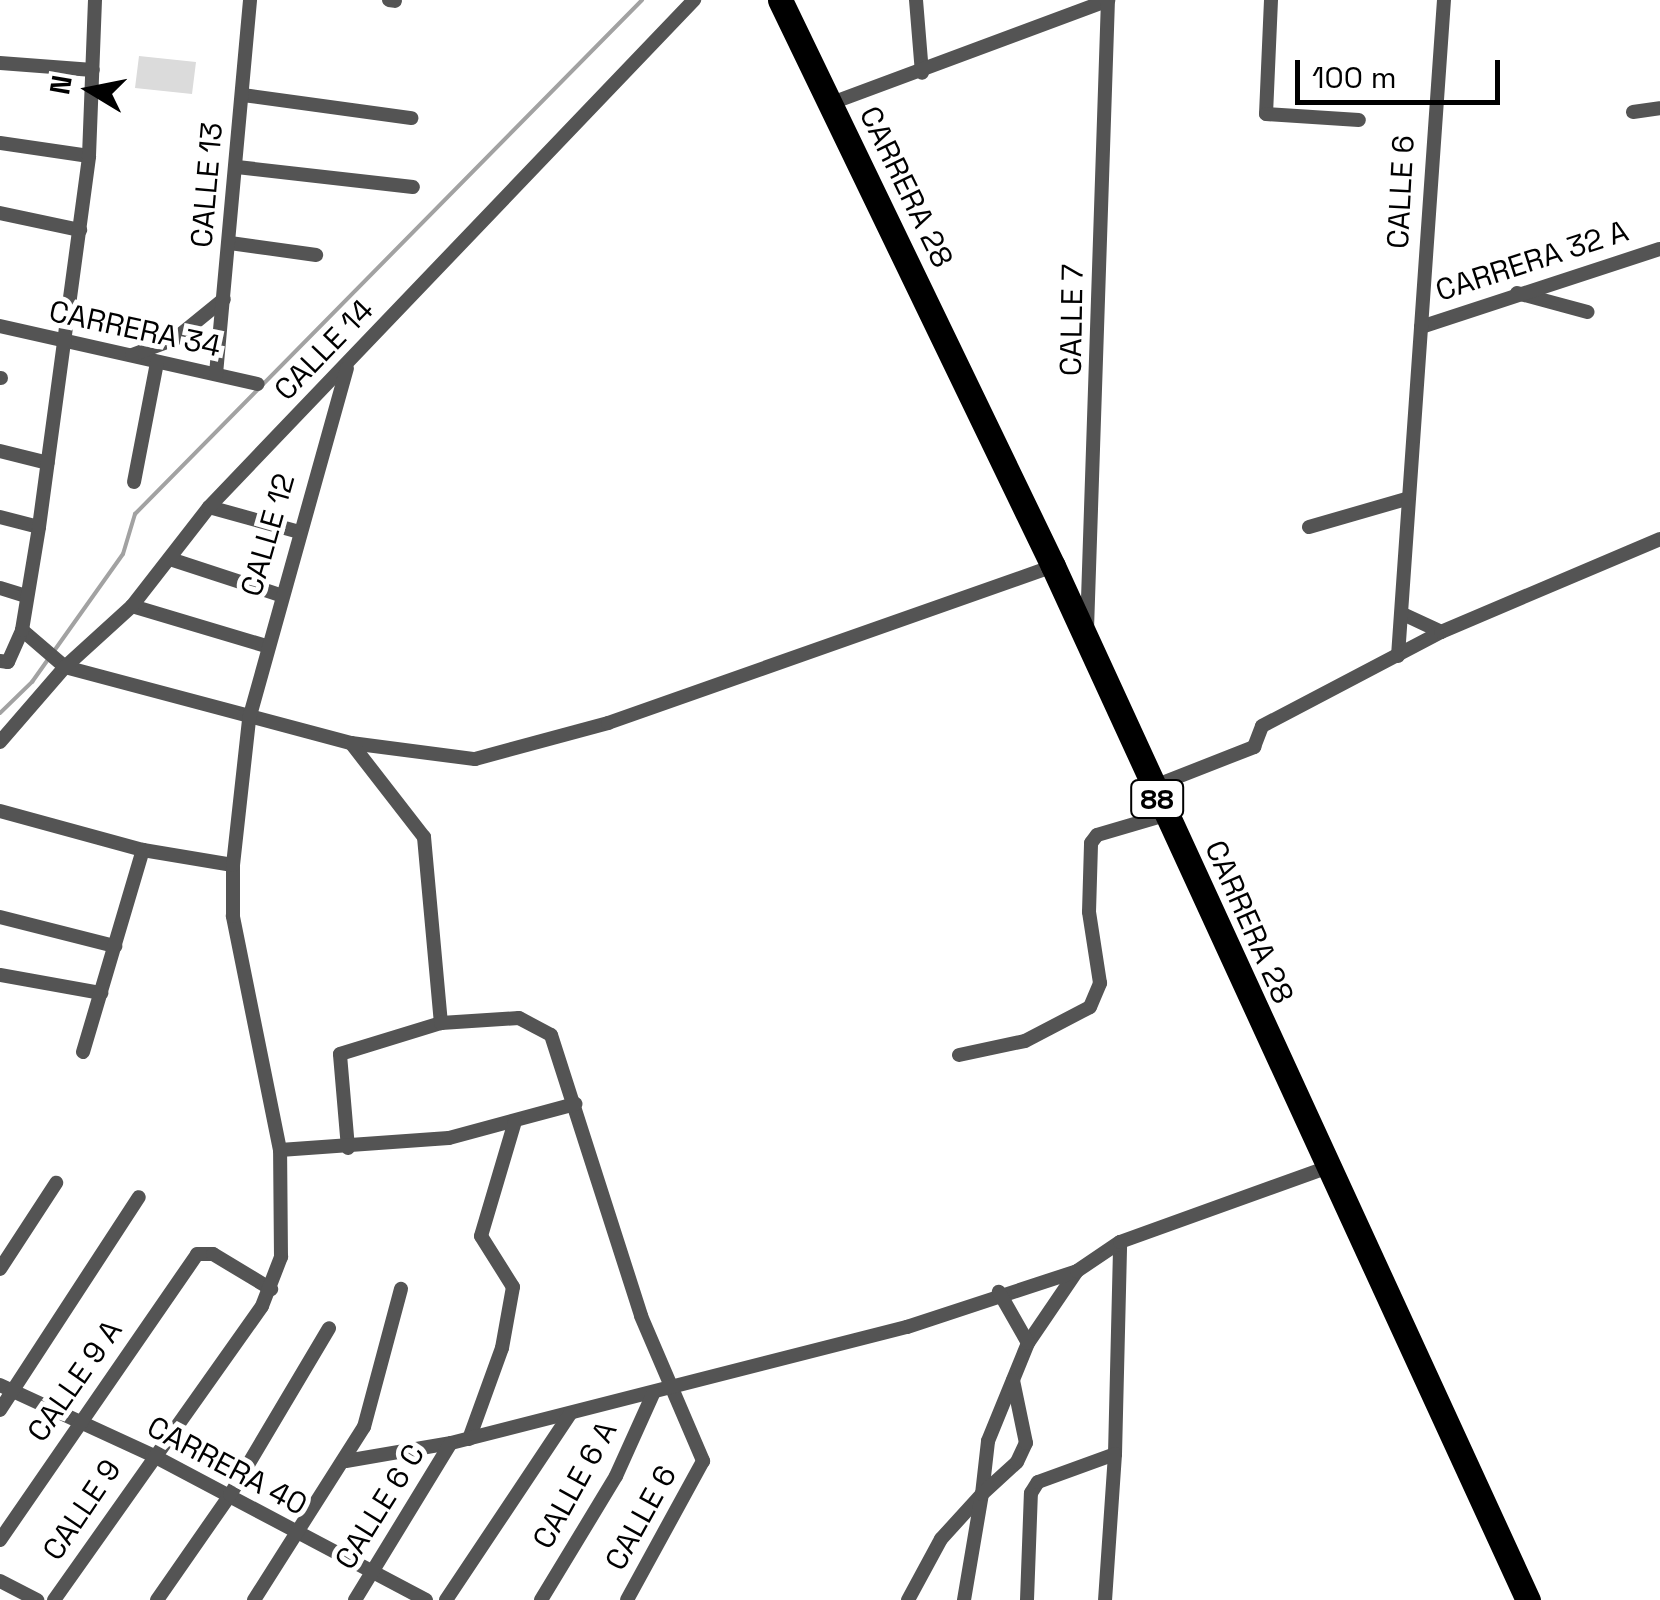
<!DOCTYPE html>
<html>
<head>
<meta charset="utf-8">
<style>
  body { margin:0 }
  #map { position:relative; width:1660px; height:1600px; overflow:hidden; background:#fff; font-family:"Space Grotesk",sans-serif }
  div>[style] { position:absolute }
  .green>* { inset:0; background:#dbdbdb }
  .stream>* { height:4px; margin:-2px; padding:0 2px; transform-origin:2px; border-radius:2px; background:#a2a2a2 }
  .street>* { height:14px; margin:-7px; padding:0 7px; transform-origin:7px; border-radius:7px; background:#545454 }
  .highway>* { height:25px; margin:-12.5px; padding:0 12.5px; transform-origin:12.5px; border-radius:12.5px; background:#000 }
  span { translate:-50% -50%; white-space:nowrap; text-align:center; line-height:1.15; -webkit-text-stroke:10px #fff; paint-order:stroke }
  .shield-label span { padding:2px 8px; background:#fff; border:2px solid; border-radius:8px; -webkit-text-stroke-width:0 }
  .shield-label { font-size:28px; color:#000; font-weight:700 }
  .street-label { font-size:30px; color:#000 }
  .north { position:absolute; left:40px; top:40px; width:100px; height:100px; -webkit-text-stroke:8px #fff; paint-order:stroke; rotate:280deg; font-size:28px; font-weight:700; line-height:40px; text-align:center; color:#000 }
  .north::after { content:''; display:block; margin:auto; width:35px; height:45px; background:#000; clip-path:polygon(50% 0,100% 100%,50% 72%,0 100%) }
  .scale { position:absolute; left:1295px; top:60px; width:205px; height:45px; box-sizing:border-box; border:5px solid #000; border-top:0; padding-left:12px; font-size:30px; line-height:35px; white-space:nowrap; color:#000; -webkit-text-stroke:8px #fff; paint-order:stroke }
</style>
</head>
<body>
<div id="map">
  <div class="green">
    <div style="clip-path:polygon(139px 56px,196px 62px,192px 94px,135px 88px)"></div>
  </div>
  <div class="stream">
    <div style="left:0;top:713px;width:45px;rotate:-44.1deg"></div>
    <div style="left:32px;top:682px;width:157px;rotate:-54.6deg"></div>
    <div style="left:123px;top:554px;width:42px;rotate:-73.3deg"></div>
    <div style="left:135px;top:514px;width:722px;rotate:-45.39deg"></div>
  </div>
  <div class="street">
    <div style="left:389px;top:0;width:6px;rotate:9deg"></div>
    <div style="left:916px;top:0;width:73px;rotate:85.3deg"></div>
    <div style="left:1271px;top:0;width:114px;rotate:92.5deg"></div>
    <div style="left:1266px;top:114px;width:93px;rotate:3.7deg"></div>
    <div style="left:0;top:63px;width:93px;rotate:4.3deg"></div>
    <div style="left:243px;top:95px;width:170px;rotate:7.8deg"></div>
    <div style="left:829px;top:104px;width:298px;rotate:-20.4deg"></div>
    <div style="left:1633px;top:112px;width:27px;rotate:-8deg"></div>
    <div style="left:0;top:143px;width:90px;rotate:8.3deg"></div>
    <div style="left:237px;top:167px;width:177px;rotate:6.5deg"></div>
    <div style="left:0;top:213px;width:82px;rotate:12deg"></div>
    <div style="left:230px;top:243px;width:87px;rotate:7.9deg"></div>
    <div style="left:1517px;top:293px;width:73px;rotate:15deg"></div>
    <div style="left:0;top:326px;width:264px;rotate:12.7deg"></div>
    <div style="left:1421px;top:327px;width:251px;rotate:-18.1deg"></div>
    <div style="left:132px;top:355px;width:46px;rotate:-20.4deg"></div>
    <div style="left:175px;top:339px;width:63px;rotate:-39.2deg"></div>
    <div style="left:216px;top:374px;width:376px;rotate:-84.8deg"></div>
    <div style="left:0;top:378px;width:1px"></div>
    <div style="left:0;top:451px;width:49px;rotate:14deg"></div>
    <div style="left:134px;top:482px;width:122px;rotate:-79.1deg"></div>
    <div style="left:209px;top:507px;width:90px;rotate:15.4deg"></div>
    <div style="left:0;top:517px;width:40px;rotate:14.4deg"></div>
    <div style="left:1309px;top:527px;width:101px;rotate:-16.1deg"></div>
    <div style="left:170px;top:559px;width:116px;rotate:18.1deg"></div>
    <div style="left:0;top:588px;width:28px;rotate:17deg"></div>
    <div style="left:132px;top:606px;width:140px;rotate:16.6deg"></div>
    <div style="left:1405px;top:615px;width:40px;rotate:25deg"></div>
    <div style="left:1087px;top:629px;width:629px;rotate:-88.09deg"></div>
    <div style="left:22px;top:630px;width:57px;rotate:40.7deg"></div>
    <div style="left:65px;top:667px;width:296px;rotate:14.9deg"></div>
    <div style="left:351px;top:743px;width:125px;rotate:7.4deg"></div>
    <div style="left:475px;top:759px;width:138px;rotate:-15.1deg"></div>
    <div style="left:608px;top:723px;width:472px;rotate:-19.4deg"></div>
    <div style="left:1398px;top:656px;width:658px;rotate:-85.99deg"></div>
    <div style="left:0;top:661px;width:8px;rotate:7deg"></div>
    <div style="left:8px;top:662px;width:35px;rotate:-66deg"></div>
    <div style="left:22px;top:630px;width:104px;rotate:-80.6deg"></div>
    <div style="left:39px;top:527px;width:374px;rotate:-82.3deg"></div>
    <div style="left:89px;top:156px;width:156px;rotate:-87.8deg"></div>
    <div style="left:0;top:742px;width:99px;rotate:-49.1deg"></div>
    <div style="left:65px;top:667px;width:91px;rotate:-42.3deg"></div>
    <div style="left:132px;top:606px;width:125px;rotate:-52.1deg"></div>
    <div style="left:209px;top:507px;width:702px;rotate:-46.27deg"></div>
    <div style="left:351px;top:743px;width:119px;rotate:52.2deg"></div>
    <div style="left:424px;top:837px;width:187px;rotate:84.8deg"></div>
    <div style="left:1152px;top:787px;width:110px;rotate:-21.4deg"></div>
    <div style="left:1254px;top:747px;width:22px;rotate:-69deg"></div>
    <div style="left:1262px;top:726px;width:202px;rotate:-27.7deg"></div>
    <div style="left:1441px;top:632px;width:238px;rotate:-23deg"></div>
    <div style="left:0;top:811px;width:148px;rotate:15.3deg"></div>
    <div style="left:143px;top:850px;width:91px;rotate:9.5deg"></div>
    <div style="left:0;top:917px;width:119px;rotate:14.2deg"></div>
    <div style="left:0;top:975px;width:103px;rotate:10.1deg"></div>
    <div style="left:83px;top:1052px;width:211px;rotate:-73.5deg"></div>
    <div style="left:959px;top:1055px;width:67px;rotate:-12deg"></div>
    <div style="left:1025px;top:1041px;width:73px;rotate:-27.6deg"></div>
    <div style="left:1090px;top:1007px;width:26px;rotate:-67deg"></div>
    <div style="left:1100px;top:983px;width:72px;rotate:-98.8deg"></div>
    <div style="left:1089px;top:912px;width:69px;rotate:-88.3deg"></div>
    <div style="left:1091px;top:843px;width:10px;rotate:-53deg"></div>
    <div style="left:1097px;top:835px;width:71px;rotate:-16.4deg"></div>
    <div style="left:348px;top:1148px;width:94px;rotate:-94.9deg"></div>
    <div style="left:340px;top:1054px;width:106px;rotate:-17.1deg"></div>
    <div style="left:441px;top:1023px;width:78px;rotate:-3.7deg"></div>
    <div style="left:519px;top:1018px;width:36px;rotate:28deg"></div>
    <div style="left:551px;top:1035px;width:295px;rotate:72.2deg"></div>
    <div style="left:641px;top:1316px;width:158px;rotate:66.8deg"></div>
    <div style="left:703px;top:1461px;width:158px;rotate:118.7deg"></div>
    <div style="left:280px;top:1150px;width:169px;rotate:-4.1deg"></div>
    <div style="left:449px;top:1138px;width:131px;rotate:-15.1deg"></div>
    <div style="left:0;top:1269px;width:103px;rotate:-56.9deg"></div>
    <div style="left:1028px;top:1343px;width:87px;rotate:-55.8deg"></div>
    <div style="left:0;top:1385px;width:167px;rotate:24.7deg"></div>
    <div style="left:152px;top:1455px;width:310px;rotate:27.9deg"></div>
    <div style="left:0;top:1410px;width:254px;rotate:-56.9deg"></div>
    <div style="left:469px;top:1439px;width:97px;rotate:-70.1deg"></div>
    <div style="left:502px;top:1348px;width:62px;rotate:-79.8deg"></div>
    <div style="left:513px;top:1287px;width:60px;rotate:-122.1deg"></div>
    <div style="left:481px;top:1236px;width:120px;rotate:-73.5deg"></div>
    <div style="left:1115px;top:1454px;width:212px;rotate:-88.6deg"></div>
    <div style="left:346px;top:1461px;width:107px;rotate:-9.7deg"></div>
    <div style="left:451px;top:1443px;width:471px;rotate:-14.3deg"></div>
    <div style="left:907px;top:1327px;width:179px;rotate:-18.2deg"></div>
    <div style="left:1077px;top:1271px;width:52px;rotate:-34deg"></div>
    <div style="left:1120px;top:1242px;width:219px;rotate:-19.8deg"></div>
    <div style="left:0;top:1540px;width:347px;rotate:-55.4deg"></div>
    <div style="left:197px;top:1254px;width:16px"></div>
    <div style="left:213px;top:1254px;width:68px;rotate:31.1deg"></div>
    <div style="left:0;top:1581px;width:42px;rotate:27.2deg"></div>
    <div style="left:54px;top:1600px;width:360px;rotate:-54.7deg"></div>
    <div style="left:262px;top:1306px;width:53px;rotate:-68.8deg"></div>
    <div style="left:281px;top:1257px;width:107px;rotate:-90.5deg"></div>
    <div style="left:280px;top:1150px;width:239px;rotate:-101.4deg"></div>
    <div style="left:233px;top:916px;width:51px;rotate:-90deg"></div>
    <div style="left:233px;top:865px;width:147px;rotate:-83.7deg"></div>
    <div style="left:249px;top:719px;width:364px;rotate:-74.4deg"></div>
    <div style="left:157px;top:1600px;width:128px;rotate:-55.2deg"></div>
    <div style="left:230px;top:1495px;width:194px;rotate:-59.3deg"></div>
    <div style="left:254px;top:1600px;width:205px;rotate:-57.6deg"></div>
    <div style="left:364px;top:1427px;width:143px;rotate:-75deg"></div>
    <div style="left:355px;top:1600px;width:184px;rotate:-58.6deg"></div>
    <div style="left:446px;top:1600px;width:224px;rotate:-56.3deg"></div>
    <div style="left:541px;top:1600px;width:145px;rotate:-58.8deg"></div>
    <div style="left:616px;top:1476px;width:90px;rotate:-65.7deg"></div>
    <div style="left:908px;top:1600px;width:69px;rotate:-61.6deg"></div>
    <div style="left:941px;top:1539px;width:61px;rotate:-47.7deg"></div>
    <div style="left:982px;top:1494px;width:53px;rotate:-83.5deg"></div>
    <div style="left:988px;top:1441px;width:106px;rotate:-67.8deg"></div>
    <div style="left:1028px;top:1343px;width:59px;rotate:-119.6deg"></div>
    <div style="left:964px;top:1600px;width:108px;rotate:-80.4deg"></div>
    <div style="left:982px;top:1494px;width:47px;rotate:-42.4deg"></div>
    <div style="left:1017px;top:1462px;width:21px;rotate:-65deg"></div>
    <div style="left:1026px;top:1443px;width:64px;rotate:-101.7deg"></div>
    <div style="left:1027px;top:1600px;width:107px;rotate:-87.9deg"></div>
    <div style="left:1031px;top:1493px;width:13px;rotate:-58deg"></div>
    <div style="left:1038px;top:1482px;width:82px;rotate:-20deg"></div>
    <div style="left:1115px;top:1454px;width:146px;rotate:93.9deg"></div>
  </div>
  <div class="highway">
    <div style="left:780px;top:0;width:628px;rotate:64.25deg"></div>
    <div style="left:1053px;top:566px;width:1138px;rotate:65.33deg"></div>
  </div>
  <div class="shield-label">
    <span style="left:1157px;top:799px">88</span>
  </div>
  <div class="street-label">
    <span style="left:207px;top:185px;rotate:-85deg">CALLE 13</span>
    <span style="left:906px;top:187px;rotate:64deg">CARRERA 28</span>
    <span style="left:1401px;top:192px;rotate:-87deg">CALLE 6</span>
    <span style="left:1532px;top:261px;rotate:-18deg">CARRERA 32 A</span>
    <span style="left:1072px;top:320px;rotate:-89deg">CALLE 7</span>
    <span style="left:135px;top:329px;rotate:12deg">CARRERA 34</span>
    <span style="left:324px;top:350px;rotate:-46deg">CALLE 14</span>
    <span style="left:268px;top:535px;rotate:-74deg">CALLE 12</span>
    <span style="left:1249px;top:922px;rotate:66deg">CARRERA 28</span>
    <span style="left:75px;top:1381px;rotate:-55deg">CALLE 9 A</span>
    <span style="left:227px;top:1466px;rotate:28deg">CARRERA 40</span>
    <span style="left:575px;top:1485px;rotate:-61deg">CALLE 6 A</span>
    <span style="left:380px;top:1507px;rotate:-58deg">CALLE 6 C</span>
    <span style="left:82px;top:1510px;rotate:-56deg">CALLE 9</span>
    <span style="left:641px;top:1518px;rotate:-61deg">CALLE 6</span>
  </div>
  <div class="north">N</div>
  <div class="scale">100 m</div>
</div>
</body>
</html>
